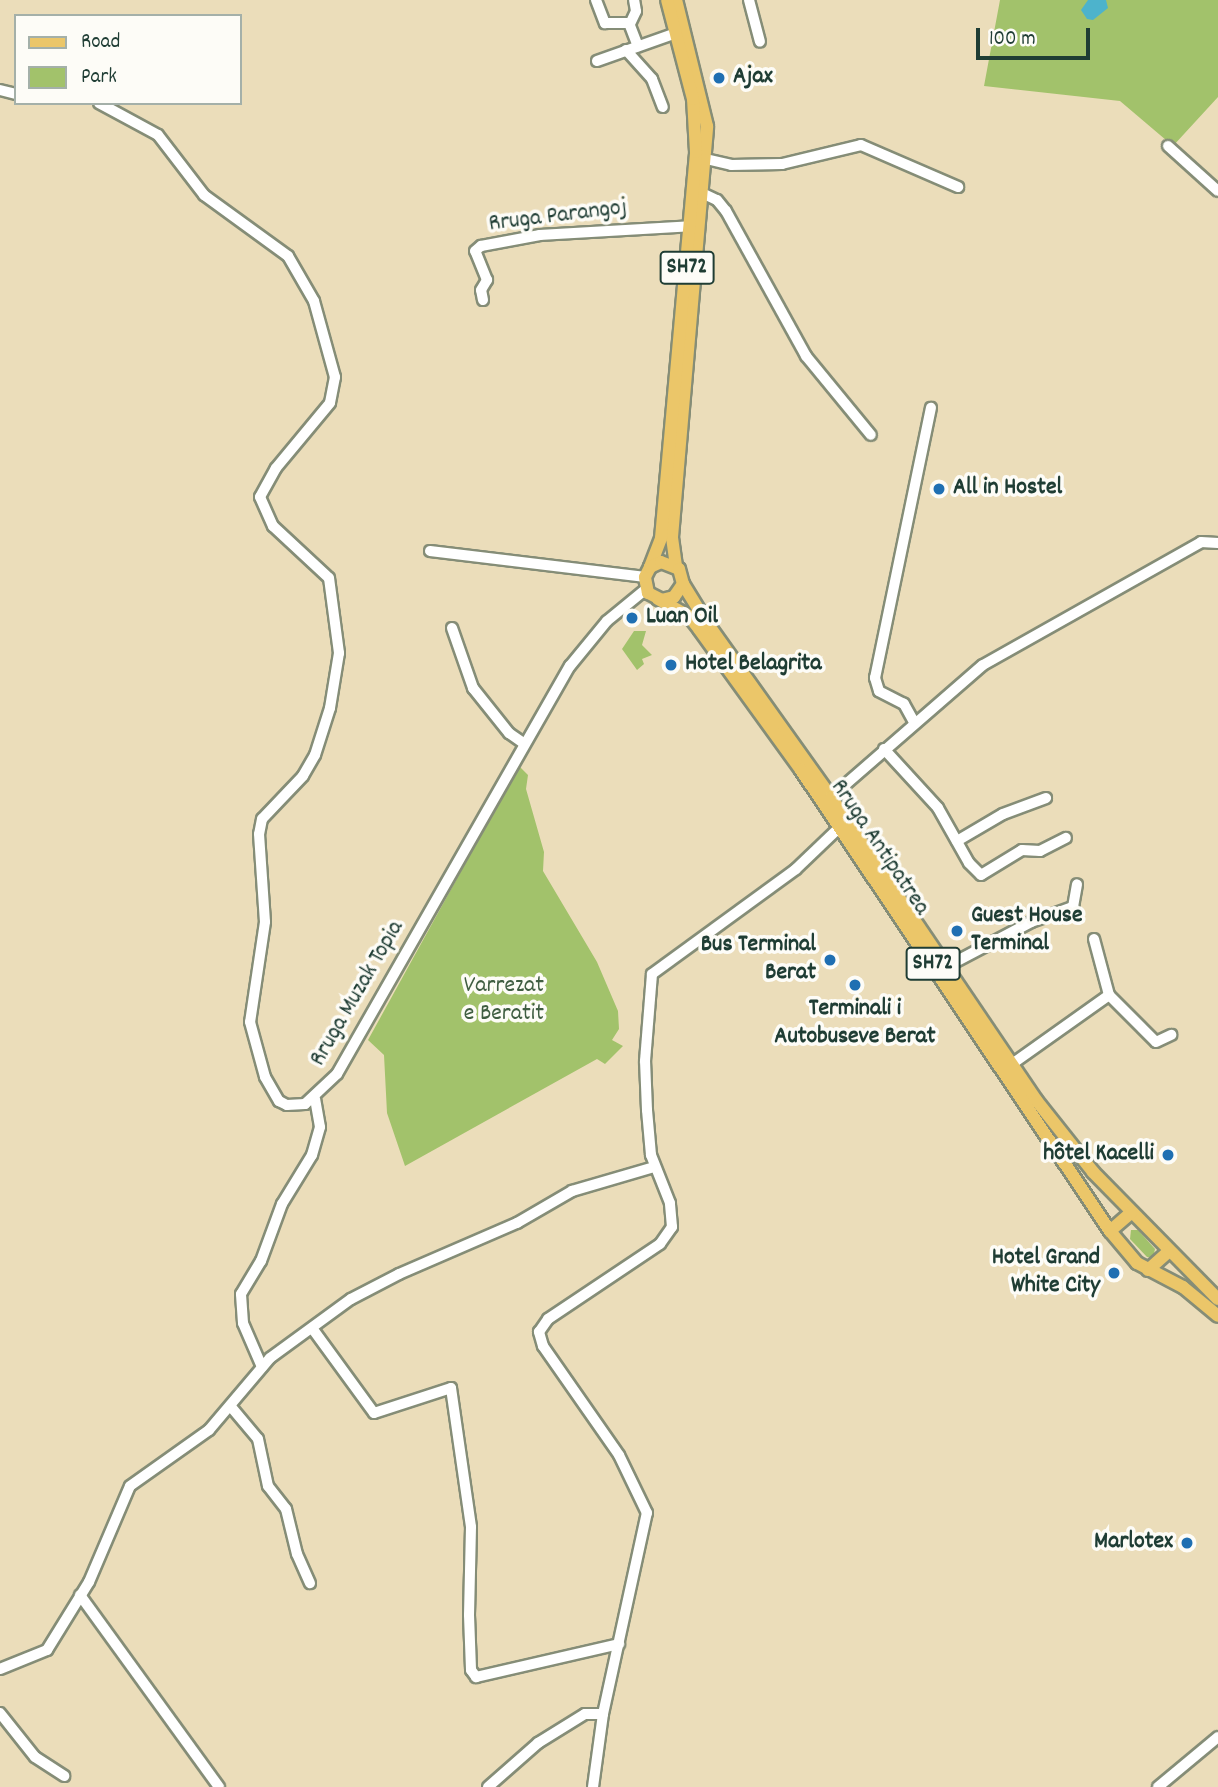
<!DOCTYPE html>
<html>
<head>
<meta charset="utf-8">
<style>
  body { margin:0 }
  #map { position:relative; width:1218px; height:1787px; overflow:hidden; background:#ebddba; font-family:Dekko,sans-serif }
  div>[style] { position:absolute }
  .green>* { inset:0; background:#a2c26b }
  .water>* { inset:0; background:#4db3cc }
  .roads { filter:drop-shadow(2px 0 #858d77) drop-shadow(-2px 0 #858d77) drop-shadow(0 2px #858d77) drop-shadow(0 -2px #858d77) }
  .minor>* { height:10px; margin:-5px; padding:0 5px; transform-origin:5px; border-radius:5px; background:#fff }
  .major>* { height:12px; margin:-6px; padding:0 6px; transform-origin:6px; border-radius:6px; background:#ebc669 }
  .dots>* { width:19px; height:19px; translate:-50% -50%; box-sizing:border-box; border:4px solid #fdfcf7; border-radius:50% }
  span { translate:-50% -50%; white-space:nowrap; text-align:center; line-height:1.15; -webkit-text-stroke:7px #fdfcf7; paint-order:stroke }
  .shield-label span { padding:2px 5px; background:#fdfcf7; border:2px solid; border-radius:5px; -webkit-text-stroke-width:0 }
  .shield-label { font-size:23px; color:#1f3d34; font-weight:700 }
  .poi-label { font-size:24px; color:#1f3d34; font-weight:700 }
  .left { translate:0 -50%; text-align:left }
  .right { translate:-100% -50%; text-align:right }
  .street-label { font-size:24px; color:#1f3d34 }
  .park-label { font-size:24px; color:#405e42 }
  .legend { position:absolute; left:14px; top:14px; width:228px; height:91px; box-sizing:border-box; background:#fdfcf7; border:2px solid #a4b0a9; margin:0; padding:9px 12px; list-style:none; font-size:21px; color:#1f3d34 }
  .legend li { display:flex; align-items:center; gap:14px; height:35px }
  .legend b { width:35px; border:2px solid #a4b0a9 }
  .scale { position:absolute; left:976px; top:28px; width:114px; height:32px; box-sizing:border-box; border:4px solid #1f3d34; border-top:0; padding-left:9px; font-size:21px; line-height:24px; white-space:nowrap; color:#1f3d34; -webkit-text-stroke:5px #fdfcf7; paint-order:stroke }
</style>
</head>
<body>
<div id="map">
  <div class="green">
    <div style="clip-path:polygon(1000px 0,1218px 0,1218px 97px,1173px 146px,1120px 101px,984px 86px)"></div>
    <div style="clip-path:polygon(634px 631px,646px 631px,642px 645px,652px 655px,642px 659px,644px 664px,637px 670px,622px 649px)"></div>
    <div style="clip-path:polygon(519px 766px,528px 775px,526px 789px,544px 852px,543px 871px,597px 962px,618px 1011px,619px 1029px,612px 1040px,623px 1046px,605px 1064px,597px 1059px,405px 1166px,387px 1113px,384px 1055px,368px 1040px)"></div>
    <div style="clip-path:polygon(1131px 1230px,1138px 1230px,1155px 1249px,1153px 1258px,1147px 1257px,1130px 1239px)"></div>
  </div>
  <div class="water">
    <div style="clip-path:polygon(1088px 0,1106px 0,1108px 8px,1093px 20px,1087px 19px,1081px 10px)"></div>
  </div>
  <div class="roads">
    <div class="minor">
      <div style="left:596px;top:0;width:25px;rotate:69deg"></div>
      <div style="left:605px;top:23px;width:24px"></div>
      <div style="left:629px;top:23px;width:25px;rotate:69deg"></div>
      <div style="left:749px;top:0;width:43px;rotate:75.3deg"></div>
      <div style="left:630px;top:24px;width:14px;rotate:-65deg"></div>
      <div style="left:636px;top:11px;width:11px;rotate:-100deg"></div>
      <div style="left:626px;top:50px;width:39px;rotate:48deg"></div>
      <div style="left:652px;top:79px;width:30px;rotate:69deg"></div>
      <div style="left:597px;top:61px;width:84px;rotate:-19.5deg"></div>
      <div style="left:0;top:90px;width:16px;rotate:14deg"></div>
      <div style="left:99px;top:103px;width:67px;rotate:28.5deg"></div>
      <div style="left:158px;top:135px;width:76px;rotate:52.5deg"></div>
      <div style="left:204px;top:195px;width:104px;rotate:36deg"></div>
      <div style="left:288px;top:256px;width:52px;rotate:60deg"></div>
      <div style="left:314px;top:301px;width:79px;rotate:74.6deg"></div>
      <div style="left:335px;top:377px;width:26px;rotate:101deg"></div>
      <div style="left:330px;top:403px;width:85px;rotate:129.7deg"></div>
      <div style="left:276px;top:468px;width:33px;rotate:119deg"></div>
      <div style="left:260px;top:497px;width:32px;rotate:66deg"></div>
      <div style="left:273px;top:526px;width:76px;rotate:42.9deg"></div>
      <div style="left:329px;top:578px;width:76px;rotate:82.4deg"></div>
      <div style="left:339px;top:653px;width:56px;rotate:99.3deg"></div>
      <div style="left:330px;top:708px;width:49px;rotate:107.7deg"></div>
      <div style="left:315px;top:755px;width:24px;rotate:120deg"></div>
      <div style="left:303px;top:776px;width:59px;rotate:133.6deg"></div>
      <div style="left:262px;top:819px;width:15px;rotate:101deg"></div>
      <div style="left:259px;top:834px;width:88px;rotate:86.1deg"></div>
      <div style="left:265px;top:922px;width:101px;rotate:98.5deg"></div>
      <div style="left:250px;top:1022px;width:57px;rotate:74.7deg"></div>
      <div style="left:265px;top:1077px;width:28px;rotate:60deg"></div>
      <div style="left:279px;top:1101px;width:9px;rotate:27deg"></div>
      <div style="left:287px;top:1105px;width:18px;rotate:-3deg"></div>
      <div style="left:305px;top:1104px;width:44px;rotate:-43.2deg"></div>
      <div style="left:337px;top:1074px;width:470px;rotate:-60.3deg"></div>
      <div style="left:570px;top:666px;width:58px;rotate:-50.6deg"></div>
      <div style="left:607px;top:621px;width:50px;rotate:-39.4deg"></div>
      <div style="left:1168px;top:146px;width:67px;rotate:42deg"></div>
      <div style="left:706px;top:159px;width:26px;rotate:13deg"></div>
      <div style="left:731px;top:165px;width:51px;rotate:-1.1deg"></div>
      <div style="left:782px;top:164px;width:81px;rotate:-13.5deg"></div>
      <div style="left:861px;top:145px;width:106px;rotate:23.4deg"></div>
      <div style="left:704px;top:194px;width:14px;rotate:25deg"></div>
      <div style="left:717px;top:200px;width:14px;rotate:51deg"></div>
      <div style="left:726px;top:211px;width:166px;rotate:61.1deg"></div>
      <div style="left:806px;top:356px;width:102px;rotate:50.6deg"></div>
      <div style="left:483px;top:300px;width:10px;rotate:-101deg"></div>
      <div style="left:481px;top:290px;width:12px;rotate:-59deg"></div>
      <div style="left:487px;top:280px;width:31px;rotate:-112deg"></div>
      <div style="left:475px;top:251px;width:8px;rotate:-40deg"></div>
      <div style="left:481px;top:246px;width:60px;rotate:-10.6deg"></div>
      <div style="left:540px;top:235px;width:154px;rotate:-3.3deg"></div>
      <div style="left:430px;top:551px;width:217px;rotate:6.9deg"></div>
      <div style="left:452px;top:628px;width:64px;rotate:70.7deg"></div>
      <div style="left:473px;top:688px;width:58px;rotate:51.3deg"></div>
      <div style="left:509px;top:733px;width:19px;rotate:35deg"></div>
      <div style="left:914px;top:722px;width:21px;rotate:-119deg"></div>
      <div style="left:904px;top:704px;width:28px;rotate:-153deg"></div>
      <div style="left:879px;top:691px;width:14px;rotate:-107deg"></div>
      <div style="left:875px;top:678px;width:276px;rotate:-78.3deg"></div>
      <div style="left:884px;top:749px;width:80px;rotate:47.5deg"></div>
      <div style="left:938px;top:808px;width:63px;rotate:60.6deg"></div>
      <div style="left:969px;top:863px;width:17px;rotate:45deg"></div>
      <div style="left:981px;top:875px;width:48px;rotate:-31.4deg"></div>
      <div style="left:1022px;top:850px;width:18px;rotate:3deg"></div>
      <div style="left:1040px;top:851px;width:29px;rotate:-27deg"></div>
      <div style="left:831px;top:797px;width:201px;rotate:-41deg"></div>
      <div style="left:983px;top:665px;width:250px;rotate:-29.4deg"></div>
      <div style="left:1201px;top:542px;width:17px;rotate:3deg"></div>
      <div style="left:957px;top:841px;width:53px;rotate:-30.4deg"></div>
      <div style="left:1003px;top:814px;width:46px;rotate:-20.4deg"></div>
      <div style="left:1094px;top:939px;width:58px;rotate:75deg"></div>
      <div style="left:1109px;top:995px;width:66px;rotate:45deg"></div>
      <div style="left:1156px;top:1042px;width:17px;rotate:-25deg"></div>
      <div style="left:940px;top:970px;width:103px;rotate:-27.8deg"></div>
      <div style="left:1031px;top:922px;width:45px;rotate:-19.7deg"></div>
      <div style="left:1073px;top:907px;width:23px;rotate:-80deg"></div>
      <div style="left:1012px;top:1064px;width:119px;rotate:-35.4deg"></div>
      <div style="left:312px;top:1328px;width:105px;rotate:53.9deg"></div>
      <div style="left:374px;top:1413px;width:81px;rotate:-18deg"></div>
      <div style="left:451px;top:1388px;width:140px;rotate:81.8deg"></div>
      <div style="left:471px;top:1527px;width:88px;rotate:91.3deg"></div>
      <div style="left:469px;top:1615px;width:55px;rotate:87.9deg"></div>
      <div style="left:471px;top:1670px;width:9px;rotate:54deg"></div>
      <div style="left:476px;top:1677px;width:147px;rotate:-13deg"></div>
      <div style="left:262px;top:1367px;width:48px;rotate:-113.4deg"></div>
      <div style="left:243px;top:1323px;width:29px;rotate:-94deg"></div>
      <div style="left:241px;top:1294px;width:39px;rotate:-59deg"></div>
      <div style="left:261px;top:1261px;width:61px;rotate:-69.8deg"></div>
      <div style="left:282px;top:1204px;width:57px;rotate:-58.5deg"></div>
      <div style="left:312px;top:1155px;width:29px;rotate:-74deg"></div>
      <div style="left:320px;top:1127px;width:28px;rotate:-100deg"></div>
      <div style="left:232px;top:1408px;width:40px;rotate:50deg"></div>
      <div style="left:258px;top:1439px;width:48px;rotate:78deg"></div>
      <div style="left:268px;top:1486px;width:29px;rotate:52deg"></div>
      <div style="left:286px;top:1509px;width:46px;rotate:76.3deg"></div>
      <div style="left:297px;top:1554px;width:32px;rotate:66deg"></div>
      <div style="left:80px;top:1595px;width:237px;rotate:54.1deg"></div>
      <div style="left:0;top:1669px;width:51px;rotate:-22deg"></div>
      <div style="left:47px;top:1650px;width:80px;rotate:-58.3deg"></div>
      <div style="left:89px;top:1582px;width:104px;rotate:-66.9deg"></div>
      <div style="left:130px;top:1486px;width:97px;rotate:-35.3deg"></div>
      <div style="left:209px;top:1430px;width:94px;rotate:-49.7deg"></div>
      <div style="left:270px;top:1358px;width:100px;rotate:-36.1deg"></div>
      <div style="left:351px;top:1299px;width:54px;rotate:-27.5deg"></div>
      <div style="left:399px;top:1274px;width:129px;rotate:-23.4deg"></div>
      <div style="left:517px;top:1223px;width:64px;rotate:-30.2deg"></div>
      <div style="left:572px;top:1191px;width:85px;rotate:-16.3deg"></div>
      <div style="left:0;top:1713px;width:56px;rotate:51.5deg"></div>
      <div style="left:35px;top:1757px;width:35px;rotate:33deg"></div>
      <div style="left:488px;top:1787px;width:67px;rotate:-41.3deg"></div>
      <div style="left:538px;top:1743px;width:55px;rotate:-31.7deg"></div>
      <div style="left:585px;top:1714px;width:18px"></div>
      <div style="left:593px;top:1787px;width:74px;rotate:-82.2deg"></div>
      <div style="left:603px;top:1714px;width:206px;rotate:-77.7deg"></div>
      <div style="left:647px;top:1513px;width:64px;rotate:-115.8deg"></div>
      <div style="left:619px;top:1455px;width:133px;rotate:-124.9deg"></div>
      <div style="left:543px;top:1346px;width:15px;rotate:-106deg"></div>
      <div style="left:539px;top:1332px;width:16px;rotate:-55deg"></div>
      <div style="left:548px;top:1319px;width:135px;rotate:-33.8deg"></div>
      <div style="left:660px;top:1244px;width:21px;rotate:-55deg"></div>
      <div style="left:672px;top:1227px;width:24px;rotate:-95deg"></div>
      <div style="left:670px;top:1203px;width:52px;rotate:-111.6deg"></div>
      <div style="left:651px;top:1155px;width:45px;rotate:-95.1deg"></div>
      <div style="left:647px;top:1110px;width:49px;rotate:-92.3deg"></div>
      <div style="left:645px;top:1061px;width:87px;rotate:-85.4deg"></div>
      <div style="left:652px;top:974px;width:178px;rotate:-36.1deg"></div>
      <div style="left:796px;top:869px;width:65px;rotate:-43.8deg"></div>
      <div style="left:1158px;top:1787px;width:78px;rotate:-39.8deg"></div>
    </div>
    <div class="major">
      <div style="left:676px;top:566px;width:29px;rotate:-98deg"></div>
      <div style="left:672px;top:537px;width:412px;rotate:-85.1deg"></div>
      <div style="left:707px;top:126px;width:130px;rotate:-103.8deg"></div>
      <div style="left:650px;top:567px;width:31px;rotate:-69deg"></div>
      <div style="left:661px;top:538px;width:388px;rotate:-84.8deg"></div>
      <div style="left:696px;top:152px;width:53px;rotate:-93.2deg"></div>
      <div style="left:693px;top:99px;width:102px;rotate:-104.7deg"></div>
      <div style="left:683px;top:584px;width:16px;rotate:125deg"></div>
      <div style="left:674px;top:597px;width:12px;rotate:166deg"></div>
      <div style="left:662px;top:600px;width:16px;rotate:-153deg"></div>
      <div style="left:648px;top:593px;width:16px;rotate:-101deg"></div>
      <div style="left:645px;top:577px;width:11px;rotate:-63deg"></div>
      <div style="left:650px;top:567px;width:12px;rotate:-24deg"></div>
      <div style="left:661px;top:562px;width:19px;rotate:21deg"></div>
      <div style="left:679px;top:569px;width:16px;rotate:75deg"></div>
      <div style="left:683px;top:584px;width:46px;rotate:58.4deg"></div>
      <div style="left:707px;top:623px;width:214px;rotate:54.5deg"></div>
      <div style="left:831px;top:797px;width:366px;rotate:55.9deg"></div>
      <div style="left:1036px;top:1100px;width:92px;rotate:51.6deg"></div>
      <div style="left:1093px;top:1172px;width:178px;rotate:45.5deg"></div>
      <div style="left:658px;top:599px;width:35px;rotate:29deg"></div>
      <div style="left:689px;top:616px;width:16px;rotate:52deg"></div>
      <div style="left:699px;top:629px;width:174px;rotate:54.1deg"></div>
      <div style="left:801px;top:770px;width:555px;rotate:56.17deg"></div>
      <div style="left:1110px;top:1231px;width:42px;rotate:49.8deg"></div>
      <div style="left:1137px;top:1263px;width:52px;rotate:27.6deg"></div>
      <div style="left:1183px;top:1287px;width:45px;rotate:39.6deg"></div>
      <div style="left:1110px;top:1231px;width:28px;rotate:-41deg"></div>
      <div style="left:1148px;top:1270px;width:27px;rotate:-42deg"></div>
    </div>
  </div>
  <div class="dots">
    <div style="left:719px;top:78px;background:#1f6fb2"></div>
    <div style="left:939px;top:489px;background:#1f6fb2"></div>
    <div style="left:632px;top:618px;background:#1f6fb2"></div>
    <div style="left:671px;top:665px;background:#1f6fb2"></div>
    <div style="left:957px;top:931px;background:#1f6fb2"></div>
    <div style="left:830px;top:960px;background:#1f6fb2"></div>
    <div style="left:855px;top:985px;background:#1f6fb2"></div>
    <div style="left:1168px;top:1155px;background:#1f6fb2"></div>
    <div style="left:1114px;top:1273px;background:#1f6fb2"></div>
    <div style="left:1187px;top:1543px;background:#1f6fb2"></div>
  </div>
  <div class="shield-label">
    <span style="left:687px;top:268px">SH72</span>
    <span style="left:933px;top:964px">SH72</span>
  </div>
  <div class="poi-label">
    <span class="left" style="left:733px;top:78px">Ajax</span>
    <span class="left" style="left:953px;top:489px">All in Hostel</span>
    <span class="left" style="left:646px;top:618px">Luan Oil</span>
    <span class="left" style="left:685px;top:665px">Hotel Belagrita</span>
    <span class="left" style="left:971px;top:931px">Guest House<br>Terminal</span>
    <span class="right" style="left:816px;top:960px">Bus Terminal<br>Berat</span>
    <span style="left:855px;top:1024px">Terminali i<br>Autobuseve Berat</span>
    <span class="right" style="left:1154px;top:1155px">hôtel Kacelli</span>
    <span class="right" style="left:1100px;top:1273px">Hotel Grand<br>White City</span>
    <span class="right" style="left:1173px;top:1543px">Marlotex</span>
  </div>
  <div class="street-label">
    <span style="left:558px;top:217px;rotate:-7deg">Rruga Parangoj</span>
    <span style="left:879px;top:848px;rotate:56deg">Rruga Antipatrea</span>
    <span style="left:358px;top:994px;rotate:-60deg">Rruga Muzak Topia</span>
  </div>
  <div class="park-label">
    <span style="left:504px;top:1001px">Varrezat<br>e Beratit</span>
  </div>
  <ul class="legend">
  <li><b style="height:9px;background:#ebc669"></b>Road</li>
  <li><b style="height:19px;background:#a2c26b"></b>Park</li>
  </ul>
  <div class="scale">100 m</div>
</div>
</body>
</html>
